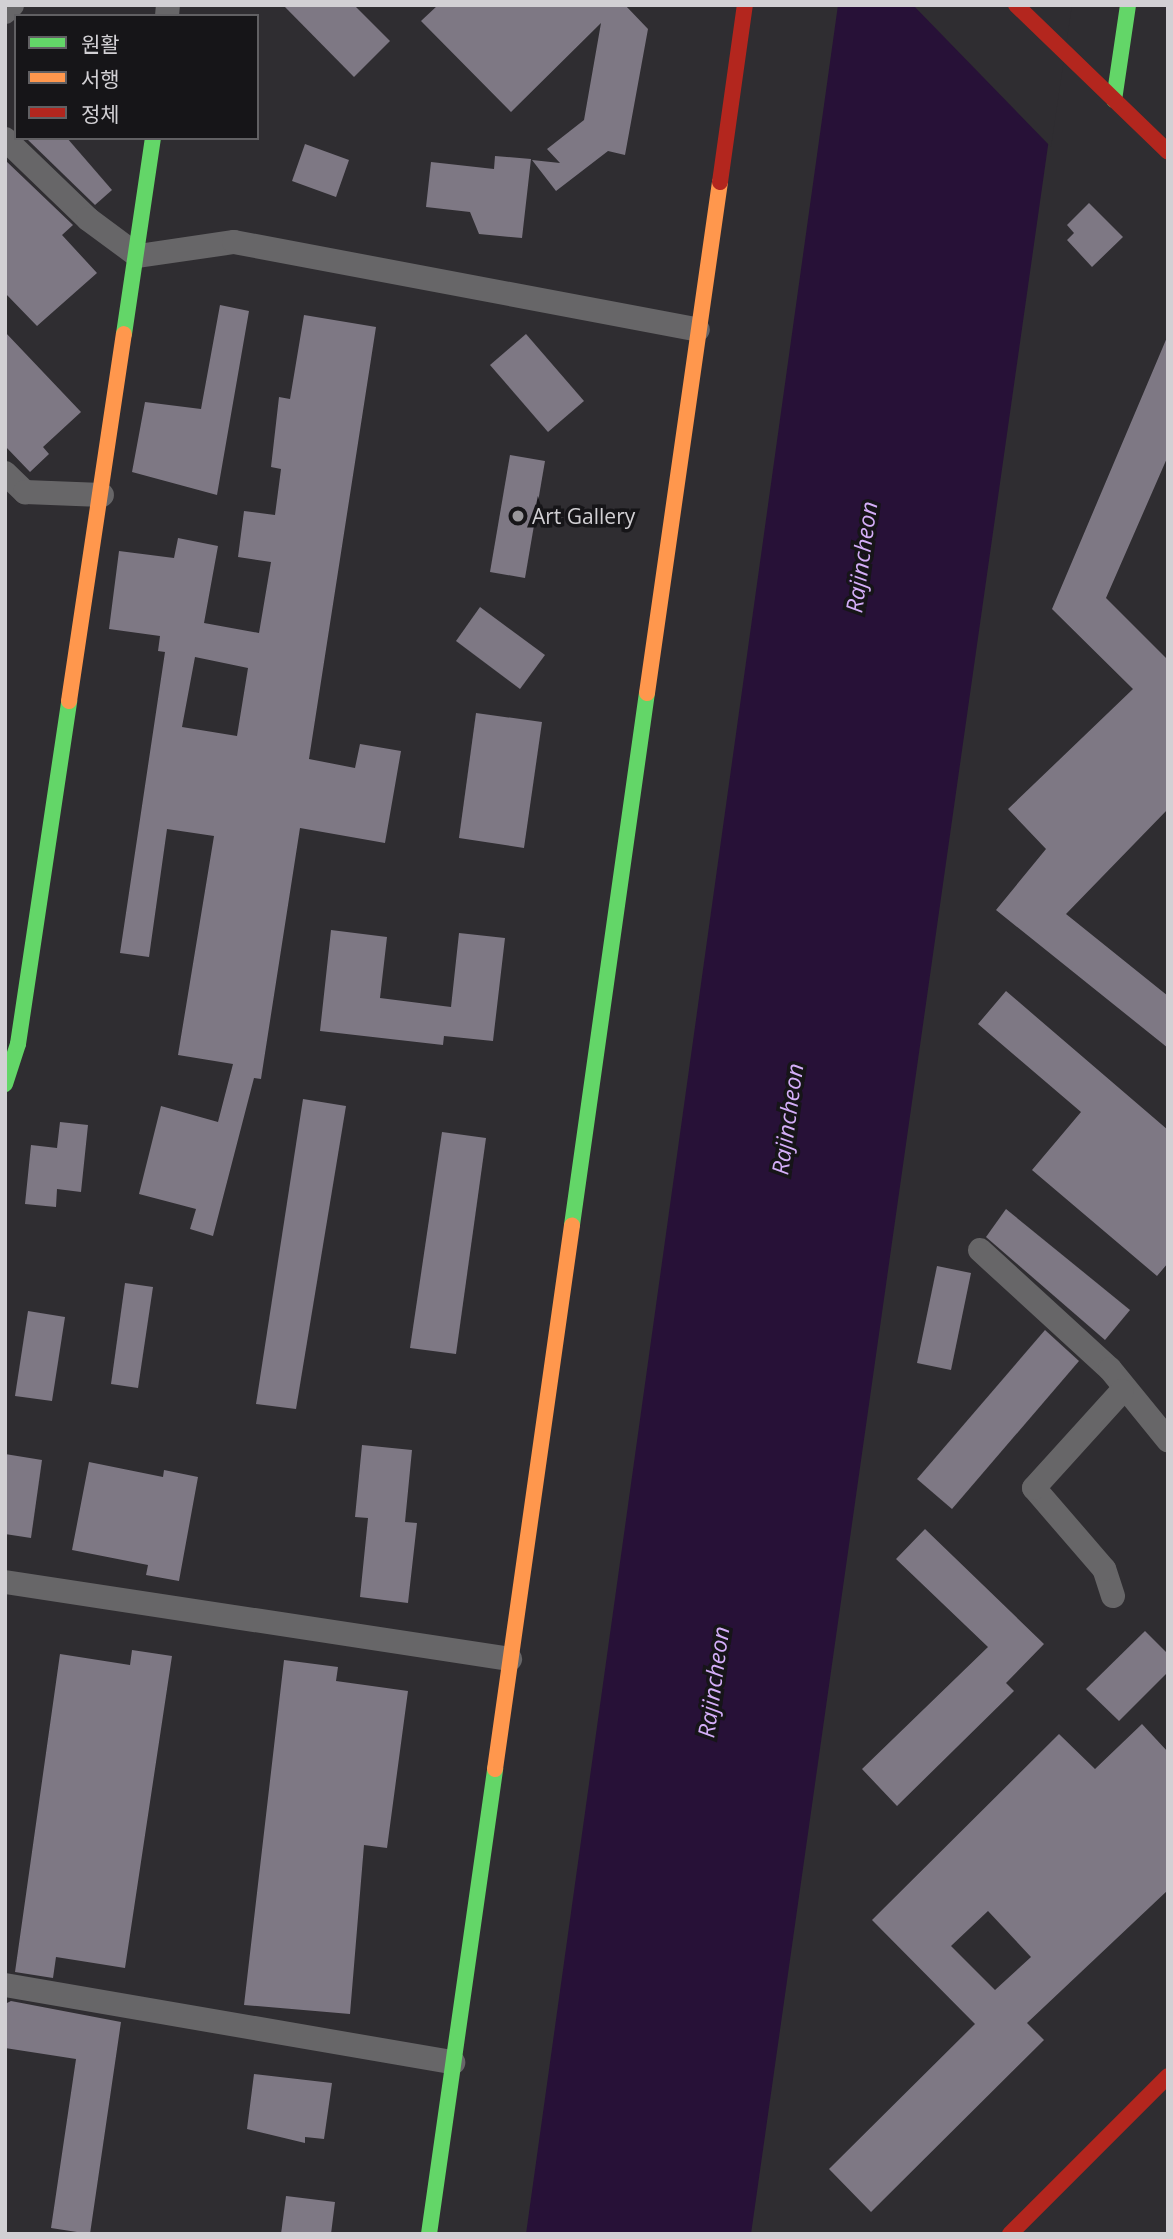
<!DOCTYPE html>
<html>
<head>
<meta charset="utf-8">
<style>
  body { margin:0 }
  #map { position:relative; width:1173px; height:2239px; overflow:hidden; background:#2f2d31; font-family:"Open Sans","Noto Sans KR",sans-serif }
  div>[style] { position:absolute }
  .water>* { inset:0; background:#271137 }
  .pier>* { inset:0; background:#2f2d31 }
  .building>* { inset:0; background:#7e7884 }
  .street>* { height:24px; margin:-12px; padding:0 12px; transform-origin:12px; border-radius:12px; background:#676668 }
  .fast>* { height:16px; margin:-8px; padding:0 8px; transform-origin:8px; border-radius:8px; background:#63d668 }
  .slow>* { height:16px; margin:-8px; padding:0 8px; transform-origin:8px; border-radius:8px; background:#ff974d }
  .jam>* { height:16px; margin:-8px; padding:0 8px; transform-origin:8px; border-radius:8px; background:#b3261e }
  .dots>* { width:19px; height:19px; translate:-50% -50%; box-sizing:border-box; border:4px solid #161518; border-radius:50% }
  span { translate:-50% -50%; white-space:nowrap; text-align:center; line-height:1.15; -webkit-text-stroke:7px #161518; paint-order:stroke }
  .poi-label { font-size:21px; color:#d2d0d4 }
  .left { translate:0 -50%; text-align:left }
  .water-label { font-size:23px; color:#d4aef8; font-style:italic }
  .frame { position:absolute; inset:0; border:7px solid #d2d0d4; pointer-events:none }
  .legend { position:absolute; left:14px; top:14px; width:245px; height:126px; box-sizing:border-box; background:#161518; border:2px solid #616063; margin:0; padding:9px 12px; list-style:none; font-size:21px; color:#d2d0d4 }
  .legend li { display:flex; align-items:center; gap:14px; height:35px }
  .legend b { width:35px; border:2px solid #616063 }
</style>
</head>
<body>
<div id="map">
  <div class="water">
    <div style="clip-path:polygon(838px 5px,1068px 5px,751px 2234px,526px 2234px)"></div>
  </div>
  <div class="pier">
    <div style="clip-path:polygon(913px 5px,1072px 5px,1051px 147px)"></div>
  </div>
  <div class="building">
    <div style="clip-path:polygon(283px 5px,354px 5px,390px 41px,354px 77px)"></div>
    <div style="clip-path:polygon(438px 5px,625px 5px,648px 29px,625px 155px,608px 151px,556px 191px,532px 160px,560px 163px,547px 149px,584px 120px,601px 23px,511px 112px,421px 21px)"></div>
    <div style="clip-path:polygon(26px 138px,67px 138px,112px 190px,95px 205px)"></div>
    <div style="clip-path:polygon(305px 144px,349px 160px,336px 197px,292px 181px)"></div>
    <div style="clip-path:polygon(495px 156px,531px 159px,522px 238px,479px 234px,470px 212px,426px 207px,431px 162px,494px 169px)"></div>
    <div style="clip-path:polygon(5px 160px,73px 225px,62px 235px,97px 273px,37px 326px,5px 293px)"></div>
    <div style="clip-path:polygon(1089px 203px,1123px 237px,1092px 267px,1067px 240px,1074px 233px,1067px 225px)"></div>
    <div style="clip-path:polygon(220px 305px,249px 311px,217px 495px,132px 472px,145px 402px,201px 409px)"></div>
    <div style="clip-path:polygon(evenodd,304px 315px,376px 327px,309px 759px,355px 768px,360px 744px,401px 751px,385px 843px,300px 828px,261px 1079px,254px 1078px,213px 1236px,190px 1229px,196px 1209px,139px 1194px,161px 1106px,218px 1122px,233px 1064px,178px 1055px,214px 836px,167px 829px,149px 957px,120px 953px,165px 652px,158px 651px,160px 636px,109px 629px,119px 551px,174px 558px,178px 538px,218px 546px,204px 623px,259px 633px,271px 562px,238px 557px,244px 511px,275px 515px,281px 469px,271px 467px,279px 397px,290px 399px,304px 315px,195px 657px,248px 668px,237px 736px,182px 727px,195px 657px)"></div>
    <div style="clip-path:polygon(5px 332px,81px 412px,43px 447px,49px 454px,30px 472px,5px 446px)"></div>
    <div style="clip-path:polygon(526px 334px,584px 401px,548px 432px,490px 365px)"></div>
    <div style="clip-path:polygon(1168px 335px,1168px 456px,1106px 598px,1168px 660px,1168px 809px,1066px 914px,1168px 996px,1168px 1048px,996px 910px,1046px 849px,1008px 809px,1133px 689px,1052px 609px)"></div>
    <div style="clip-path:polygon(510px 455px,545px 461px,525px 578px,490px 572px)"></div>
    <div style="clip-path:polygon(480px 607px,545px 655px,520px 689px,456px 641px)"></div>
    <div style="clip-path:polygon(476px 713px,542px 722px,524px 848px,459px 838px)"></div>
    <div style="clip-path:polygon(331px 930px,387px 937px,380px 998px,451px 1007px,459px 933px,505px 938px,493px 1041px,444px 1036px,443px 1045px,320px 1031px)"></div>
    <div style="clip-path:polygon(1006px 991px,1168px 1130px,1168px 1263px,1157px 1276px,1032px 1170px,1081px 1112px,978px 1024px)"></div>
    <div style="clip-path:polygon(303px 1099px,346px 1106px,296px 1409px,256px 1404px)"></div>
    <div style="clip-path:polygon(60px 1122px,88px 1125px,81px 1192px,57px 1189px,56px 1207px,25px 1204px,31px 1145px,57px 1148px)"></div>
    <div style="clip-path:polygon(442px 1132px,486px 1138px,456px 1354px,410px 1348px)"></div>
    <div style="clip-path:polygon(1006px 1209px,1130px 1310px,1105px 1340px,986px 1237px)"></div>
    <div style="clip-path:polygon(937px 1266px,971px 1273px,951px 1370px,917px 1363px)"></div>
    <div style="clip-path:polygon(125px 1283px,153px 1287px,138px 1388px,111px 1384px)"></div>
    <div style="clip-path:polygon(28px 1311px,65px 1317px,52px 1401px,15px 1396px)"></div>
    <div style="clip-path:polygon(1045px 1330px,1079px 1361px,952px 1509px,917px 1479px)"></div>
    <div style="clip-path:polygon(362px 1445px,412px 1450px,405px 1522px,417px 1523px,408px 1603px,360px 1597px,368px 1518px,355px 1517px)"></div>
    <div style="clip-path:polygon(5px 1454px,42px 1460px,31px 1538px,5px 1534px)"></div>
    <div style="clip-path:polygon(89px 1462px,163px 1477px,164px 1470px,198px 1477px,179px 1581px,146px 1575px,148px 1565px,72px 1550px)"></div>
    <div style="clip-path:polygon(925px 1529px,1044px 1644px,1006px 1683px,1014px 1691px,897px 1806px,862px 1769px,988px 1647px,896px 1559px)"></div>
    <div style="clip-path:polygon(1145px 1631px,1168px 1654px,1168px 1672px,1119px 1721px,1086px 1689px)"></div>
    <div style="clip-path:polygon(132px 1650px,172px 1656px,125px 1968px,56px 1957px,53px 1978px,15px 1972px,60px 1654px,130px 1665px)"></div>
    <div style="clip-path:polygon(284px 1660px,338px 1667px,336px 1681px,408px 1691px,387px 1848px,364px 1845px,350px 2014px,244px 2005px)"></div>
    <div style="clip-path:polygon(evenodd,1142px 1724px,1168px 1752px,1168px 1890px,1027px 2023px,1044px 2040px,871px 2212px,829px 2169px,975px 2024px,872px 1920px,1059px 1734px,1095px 1769px,1142px 1724px,988px 1911px,1031px 1957px,995px 1990px,951px 1946px,988px 1911px)"></div>
    <div style="clip-path:polygon(11px 2001px,121px 2022px,90px 2234px,51px 2228px,76px 2059px,5px 2048px,5px 2004px)"></div>
    <div style="clip-path:polygon(254px 2074px,332px 2083px,324px 2139px,305px 2137px,305px 2143px,247px 2129px)"></div>
    <div style="clip-path:polygon(286px 2196px,335px 2202px,331px 2234px,281px 2234px)"></div>
  </div>
  <div class="street">
    <div style="left:5px;top:12px;width:10px;rotate:-45deg"></div>
    <div style="left:167px;top:16px;width:11px;rotate:-85deg"></div>
    <div style="left:5px;top:139px;width:115px;rotate:43.9deg"></div>
    <div style="left:88px;top:219px;width:62px;rotate:36.5deg"></div>
    <div style="left:138px;top:256px;width:97px;rotate:-8.3deg"></div>
    <div style="left:234px;top:242px;width:472px;rotate:10.7deg"></div>
    <div style="left:5px;top:473px;width:28px;rotate:44deg"></div>
    <div style="left:25px;top:492px;width:77px;rotate:2.2deg"></div>
    <div style="left:980px;top:1250px;width:176px;rotate:42.5deg"></div>
    <div style="left:1110px;top:1369px;width:92px;rotate:50.8deg"></div>
    <div style="left:5px;top:1582px;width:511px;rotate:8.67deg"></div>
    <div style="left:1113px;top:1596px;width:28px;rotate:-108deg"></div>
    <div style="left:1104px;top:1569px;width:107px;rotate:-130.8deg"></div>
    <div style="left:1034px;top:1488px;width:131px;rotate:-47.8deg"></div>
    <div style="left:5px;top:1985px;width:455px;rotate:9.8deg"></div>
  </div>
  <div class="fast">
    <div style="left:1114px;top:100px;width:96px;rotate:-81.6deg"></div>
    <div style="left:124px;top:334px;width:198px;rotate:-81.6deg"></div>
    <div style="left:5px;top:1084px;width:42px;rotate:-72deg"></div>
    <div style="left:18px;top:1044px;width:347px;rotate:-81.5deg"></div>
    <div style="left:572px;top:1225px;width:537px;rotate:-81.98deg"></div>
    <div style="left:429px;top:2234px;width:470px;rotate:-81.9deg"></div>
  </div>
  <div class="slow">
    <div style="left:647px;top:693px;width:516px;rotate:-81.87deg"></div>
    <div style="left:69px;top:701px;width:371px;rotate:-81.5deg"></div>
    <div style="left:495px;top:1769px;width:549px;rotate:-81.94deg"></div>
  </div>
  <div class="jam">
    <div style="left:1016px;top:5px;width:211px;rotate:44deg"></div>
    <div style="left:720px;top:182px;width:179px;rotate:-82deg"></div>
    <div style="left:1010px;top:2234px;width:223px;rotate:-45deg"></div>
  </div>
  <div class="dots">
    <div style="left:518px;top:516px;background:#99979b"></div>
  </div>
  <div class="poi-label">
    <span class="left" style="left:532px;top:516px">Art Gallery</span>
  </div>
  <div class="water-label">
    <span style="left:861px;top:557px;rotate:-82deg">Rajincheon</span>
    <span style="left:787px;top:1119px;rotate:-82deg">Rajincheon</span>
    <span style="left:713px;top:1682px;rotate:-82deg">Rajincheon</span>
  </div>
  <div class="frame"></div>
  <ul class="legend">
  <li><b style="height:9px;background:#63d668"></b>원활</li>
  <li><b style="height:9px;background:#ff974d"></b>서행</li>
  <li><b style="height:9px;background:#b3261e"></b>정체</li>
  </ul>
</div>
</body>
</html>
